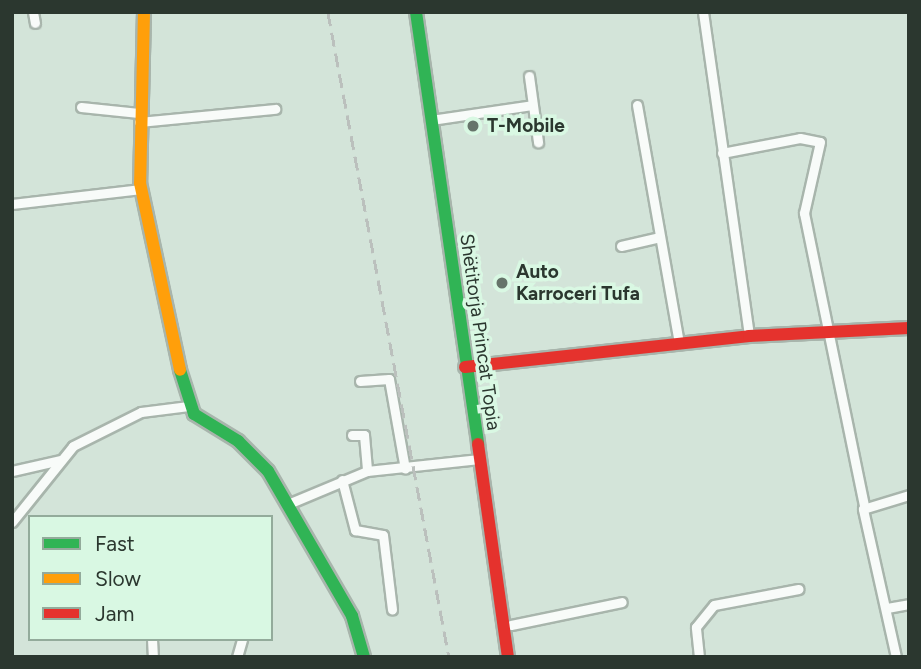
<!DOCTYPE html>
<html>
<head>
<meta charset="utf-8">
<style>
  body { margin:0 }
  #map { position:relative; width:921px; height:669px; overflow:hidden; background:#d3e4d9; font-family:Figtree,sans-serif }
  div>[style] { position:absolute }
  .roads { filter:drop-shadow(2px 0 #a8b5ac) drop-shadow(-2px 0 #a8b5ac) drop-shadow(0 2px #a8b5ac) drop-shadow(0 -2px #a8b5ac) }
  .street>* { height:9px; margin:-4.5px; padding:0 4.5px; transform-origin:4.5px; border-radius:4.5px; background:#f8fbf9 }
  .fast>* { height:12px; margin:-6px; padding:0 6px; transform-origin:6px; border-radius:6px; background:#30b455 }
  .slow>* { height:12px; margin:-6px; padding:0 6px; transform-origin:6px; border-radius:6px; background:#ff9f0a }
  .jam>* { height:12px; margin:-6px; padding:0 6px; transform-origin:6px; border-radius:6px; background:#e5322d }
  .rail>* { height:2.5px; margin-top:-1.25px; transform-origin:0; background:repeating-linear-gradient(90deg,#bbc0bd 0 14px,transparent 0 21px) }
  .dots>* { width:19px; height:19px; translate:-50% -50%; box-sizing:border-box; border:4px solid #d9f8e3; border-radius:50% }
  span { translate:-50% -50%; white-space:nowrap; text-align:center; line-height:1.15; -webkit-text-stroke:7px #d9f8e3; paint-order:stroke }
  .poi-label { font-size:19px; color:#2b372f; font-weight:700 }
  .left { translate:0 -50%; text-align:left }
  .street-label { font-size:19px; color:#2b372f }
  .frame { position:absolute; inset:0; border:14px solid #2b372f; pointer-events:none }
  .legend { position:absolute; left:28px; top:515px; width:245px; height:126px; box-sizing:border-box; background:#d9f8e3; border:2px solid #93ab9b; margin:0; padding:9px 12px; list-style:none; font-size:21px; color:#2b372f }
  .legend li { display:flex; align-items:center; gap:14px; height:35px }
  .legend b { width:35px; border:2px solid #93ab9b }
</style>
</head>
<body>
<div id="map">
  <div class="roads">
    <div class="street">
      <div style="left:33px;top:12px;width:11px;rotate:80deg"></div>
      <div style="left:703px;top:12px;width:327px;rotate:81.9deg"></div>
      <div style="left:529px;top:76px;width:67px;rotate:82.2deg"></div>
      <div style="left:637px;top:105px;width:242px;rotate:80deg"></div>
      <div style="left:81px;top:107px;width:58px;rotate:5.9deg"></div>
      <div style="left:431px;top:120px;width:102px;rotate:-8.4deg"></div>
      <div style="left:139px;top:122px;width:137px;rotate:-5.5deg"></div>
      <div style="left:722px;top:153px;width:79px;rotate:-10.9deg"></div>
      <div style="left:800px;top:138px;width:20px;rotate:11deg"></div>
      <div style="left:820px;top:142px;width:73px;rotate:102.7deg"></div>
      <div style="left:804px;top:213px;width:298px;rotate:78.4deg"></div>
      <div style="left:12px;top:204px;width:130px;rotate:-6.6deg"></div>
      <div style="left:621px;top:246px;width:40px;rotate:-13deg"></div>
      <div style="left:360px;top:381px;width:29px;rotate:-4deg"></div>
      <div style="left:389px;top:379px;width:91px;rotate:79.9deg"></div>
      <div style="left:352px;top:435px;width:12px"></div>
      <div style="left:364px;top:435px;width:36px;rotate:85deg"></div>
      <div style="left:12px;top:471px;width:49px;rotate:-12.9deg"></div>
      <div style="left:342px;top:480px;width:52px;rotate:75.4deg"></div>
      <div style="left:355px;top:530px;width:28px;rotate:10deg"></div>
      <div style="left:383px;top:535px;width:75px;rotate:83.1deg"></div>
      <div style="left:288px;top:504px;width:86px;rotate:-22.7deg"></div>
      <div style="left:367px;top:471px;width:113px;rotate:-6.1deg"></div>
      <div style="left:12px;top:522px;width:97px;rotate:-51.2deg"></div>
      <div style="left:73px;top:446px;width:76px;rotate:-26.6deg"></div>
      <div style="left:141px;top:412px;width:48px;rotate:-7.1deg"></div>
      <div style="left:887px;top:608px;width:22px;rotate:-10deg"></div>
      <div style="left:511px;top:625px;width:113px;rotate:-11.7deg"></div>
      <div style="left:152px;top:639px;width:18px;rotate:87deg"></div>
      <div style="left:237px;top:657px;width:19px;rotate:-74deg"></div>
      <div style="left:699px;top:657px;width:30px;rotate:-96deg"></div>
      <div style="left:696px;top:627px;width:28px;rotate:-51deg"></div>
      <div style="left:714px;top:605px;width:86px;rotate:-10.7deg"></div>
      <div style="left:896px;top:657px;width:152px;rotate:-102.6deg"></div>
      <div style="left:863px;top:509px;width:48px;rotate:-16.9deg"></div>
    </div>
    <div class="fast">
      <div style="left:416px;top:12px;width:436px;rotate:81.8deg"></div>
      <div style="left:180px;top:370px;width:46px;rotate:72.3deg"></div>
      <div style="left:194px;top:414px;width:52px;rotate:31.5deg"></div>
      <div style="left:238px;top:441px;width:42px;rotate:45deg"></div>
      <div style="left:268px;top:471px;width:168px;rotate:59.9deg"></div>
      <div style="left:352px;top:616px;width:43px;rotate:73.7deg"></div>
    </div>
    <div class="slow">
      <div style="left:144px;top:12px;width:171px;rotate:91.3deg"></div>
      <div style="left:140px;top:183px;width:191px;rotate:77.9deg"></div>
    </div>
    <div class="jam">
      <div style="left:465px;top:367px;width:286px;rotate:-6.2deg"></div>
      <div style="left:749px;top:336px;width:160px;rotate:-2.9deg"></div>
      <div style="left:478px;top:444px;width:215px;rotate:82deg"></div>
    </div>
  </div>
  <div class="rail">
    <div style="left:328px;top:12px;width:656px;rotate:79.37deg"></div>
  </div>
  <div class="dots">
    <div style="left:473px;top:126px;background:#66746a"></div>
    <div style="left:502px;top:283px;background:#66746a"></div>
  </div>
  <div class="poi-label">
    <span class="left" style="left:487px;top:126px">T-Mobile</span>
    <span class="left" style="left:516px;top:283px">Auto<br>Karroceri Tufa</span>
  </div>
  <div class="street-label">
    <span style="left:480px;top:332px;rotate:82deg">Shëtitorja Princat Topia</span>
  </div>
  <div class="frame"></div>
  <ul class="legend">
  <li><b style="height:9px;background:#30b455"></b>Fast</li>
  <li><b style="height:9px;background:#ff9f0a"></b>Slow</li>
  <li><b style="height:9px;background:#e5322d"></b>Jam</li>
  </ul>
</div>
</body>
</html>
